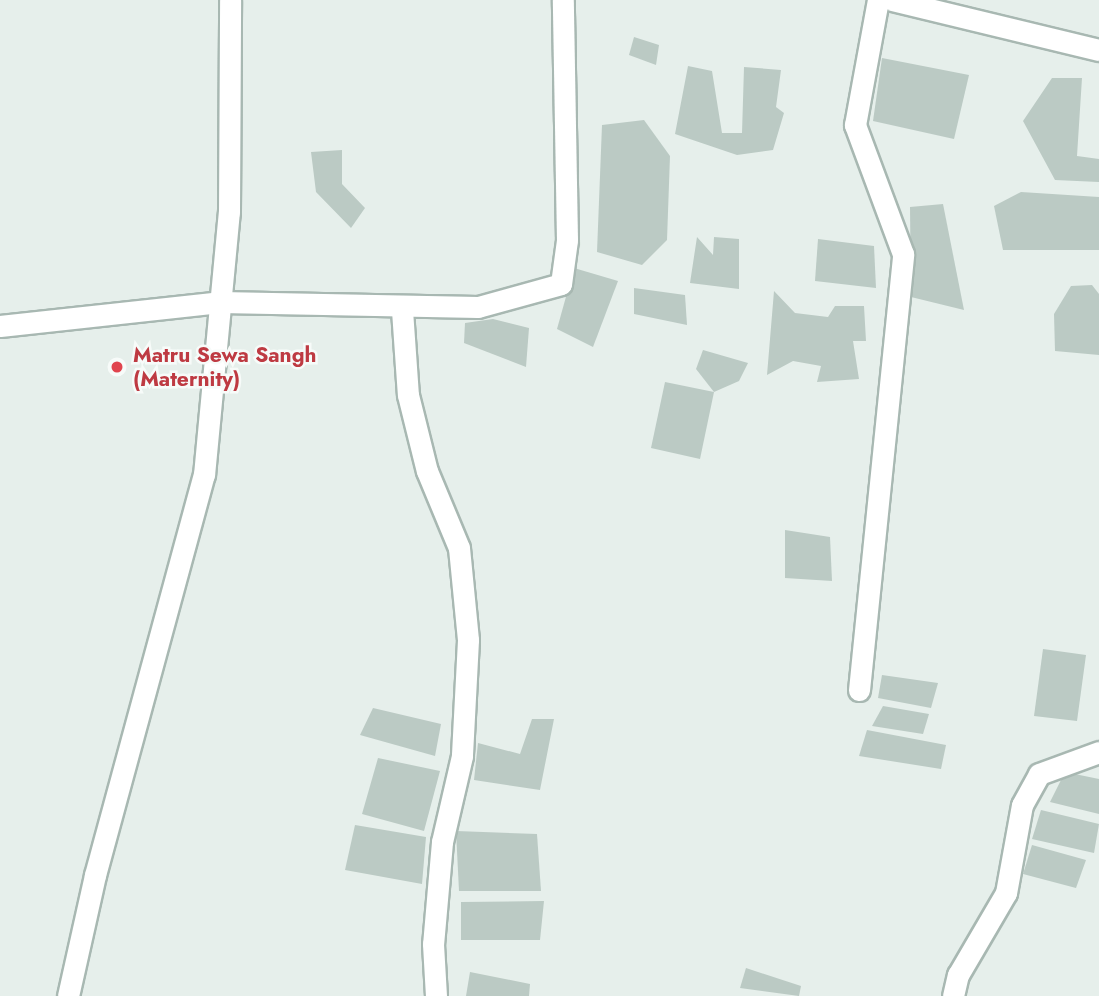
<!DOCTYPE html>
<html>
<head>
<meta charset="utf-8">
<style>
  body { margin:0 }
  #map { position:relative; width:1099px; height:996px; overflow:hidden; background:#e6efeb; font-family:Jost,sans-serif }
  div>[style] { position:absolute }
  .building>* { inset:0; background:#bbcac4 }
  .roads { filter:drop-shadow(2px 0 #a8b8b2) drop-shadow(-2px 0 #a8b8b2) drop-shadow(0 2px #a8b8b2) drop-shadow(0 -2px #a8b8b2) }
  .minor>* { height:21px; margin:-10.5px; padding:0 10.5px; transform-origin:10.5px; border-radius:10.5px; background:#fff }
  .dots>* { width:19px; height:19px; translate:-50% -50%; box-sizing:border-box; border:4px solid #f7fbf9; border-radius:50% }
  span { translate:-50% -50%; white-space:nowrap; text-align:center; line-height:1.15; -webkit-text-stroke:5px #f7fbf9; paint-order:stroke }
  .health-label { font-size:21px; color:#be3a42; font-weight:700 }
  .left { translate:0 -50%; text-align:left }
</style>
</head>
<body>
<div id="map">
  <div class="building">
    <div style="clip-path:polygon(634px 37px,659px 45px,656px 65px,629px 55px)"></div>
    <div style="clip-path:polygon(882px 58px,969px 75px,954px 139px,873px 121px)"></div>
    <div style="clip-path:polygon(688px 66px,712px 71px,722px 133px,742px 133px,744px 67px,781px 70px,776px 107px,784px 113px,773px 150px,737px 155px,675px 134px)"></div>
    <div style="clip-path:polygon(1052px 78px,1082px 78px,1077px 156px,1099px 159px,1099px 182px,1055px 180px,1023px 121px)"></div>
    <div style="clip-path:polygon(644px 120px,670px 156px,667px 240px,642px 265px,597px 252px,602px 125px)"></div>
    <div style="clip-path:polygon(342px 150px,342px 184px,365px 208px,351px 228px,316px 192px,311px 152px)"></div>
    <div style="clip-path:polygon(1021px 192px,1099px 197px,1099px 250px,1003px 250px,994px 206px)"></div>
    <div style="clip-path:polygon(943px 204px,964px 310px,911px 297px,910px 207px)"></div>
    <div style="clip-path:polygon(697px 237px,713px 255px,714px 237px,739px 239px,739px 289px,690px 283px)"></div>
    <div style="clip-path:polygon(818px 239px,874px 246px,876px 288px,815px 281px)"></div>
    <div style="clip-path:polygon(574px 268px,618px 281px,593px 347px,557px 329px)"></div>
    <div style="clip-path:polygon(1092px 285px,1099px 294px,1099px 355px,1055px 351px,1054px 314px,1071px 286px)"></div>
    <div style="clip-path:polygon(634px 288px,685px 295px,687px 325px,634px 314px)"></div>
    <div style="clip-path:polygon(774px 291px,795px 313px,828px 317px,835px 306px,864px 306px,866px 341px,853px 341px,859px 379px,817px 382px,821px 366px,793px 361px,767px 375px)"></div>
    <div style="clip-path:polygon(493px 319px,529px 328px,526px 367px,464px 343px,465px 323px)"></div>
    <div style="clip-path:polygon(703px 350px,748px 363px,739px 381px,714px 392px,696px 369px)"></div>
    <div style="clip-path:polygon(665px 382px,714px 392px,700px 459px,651px 448px)"></div>
    <div style="clip-path:polygon(785px 530px,830px 537px,832px 581px,785px 578px)"></div>
    <div style="clip-path:polygon(1043px 649px,1086px 655px,1077px 721px,1034px 716px)"></div>
    <div style="clip-path:polygon(882px 675px,938px 683px,931px 708px,878px 698px)"></div>
    <div style="clip-path:polygon(883px 706px,929px 714px,923px 734px,872px 726px)"></div>
    <div style="clip-path:polygon(373px 708px,441px 724px,435px 756px,360px 735px)"></div>
    <div style="clip-path:polygon(532px 719px,554px 719px,540px 790px,474px 780px,478px 743px,520px 754px)"></div>
    <div style="clip-path:polygon(867px 730px,946px 745px,941px 769px,859px 756px)"></div>
    <div style="clip-path:polygon(378px 758px,440px 771px,424px 831px,362px 814px)"></div>
    <div style="clip-path:polygon(1065px 772px,1099px 779px,1099px 814px,1050px 802px)"></div>
    <div style="clip-path:polygon(1041px 810px,1099px 824px,1094px 853px,1032px 839px)"></div>
    <div style="clip-path:polygon(355px 825px,426px 837px,422px 884px,345px 870px)"></div>
    <div style="clip-path:polygon(456px 831px,537px 834px,541px 891px,459px 891px)"></div>
    <div style="clip-path:polygon(1032px 845px,1086px 860px,1076px 888px,1023px 874px)"></div>
    <div style="clip-path:polygon(544px 901px,540px 940px,461px 940px,461px 902px)"></div>
    <div style="clip-path:polygon(746px 968px,801px 986px,799px 996px,740px 988px)"></div>
    <div style="clip-path:polygon(470px 972px,530px 984px,529px 996px,466px 996px)"></div>
  </div>
  <div class="roads">
    <div class="minor">
      <div style="left:892px;top:0;width:213px;rotate:13.6deg"></div>
      <div style="left:402px;top:310px;width:85px;rotate:86deg"></div>
      <div style="left:408px;top:395px;width:78px;rotate:76deg"></div>
      <div style="left:427px;top:471px;width:83px;rotate:67.4deg"></div>
      <div style="left:459px;top:548px;width:92px;rotate:84.4deg"></div>
      <div style="left:468px;top:640px;width:116px;rotate:93deg"></div>
      <div style="left:462px;top:756px;width:88px;rotate:103.1deg"></div>
      <div style="left:442px;top:842px;width:102px;rotate:95deg"></div>
      <div style="left:433px;top:944px;width:52px;rotate:86.7deg"></div>
      <div style="left:0;top:326px;width:221px;rotate:-6.2deg"></div>
      <div style="left:220px;top:302px;width:258px;rotate:1.1deg"></div>
      <div style="left:478px;top:307px;width:86px;rotate:-15.5deg"></div>
      <div style="left:561px;top:284px;width:44px;rotate:-82.2deg"></div>
      <div style="left:567px;top:240px;width:240px;rotate:-91deg"></div>
      <div style="left:859px;top:690px;width:438px;rotate:-84.2deg"></div>
      <div style="left:903px;top:254px;width:138px;rotate:-110.4deg"></div>
      <div style="left:855px;top:125px;width:127px;rotate:-79.6deg"></div>
      <div style="left:68px;top:996px;width:124px;rotate:-77.4deg"></div>
      <div style="left:95px;top:875px;width:415px;rotate:-74.8deg"></div>
      <div style="left:204px;top:475px;width:264px;rotate:-84.6deg"></div>
      <div style="left:229px;top:212px;width:212px;rotate:-89.7deg"></div>
      <div style="left:953px;top:996px;width:22px;rotate:-77deg"></div>
      <div style="left:958px;top:975px;width:95px;rotate:-59.7deg"></div>
      <div style="left:1006px;top:893px;width:89px;rotate:-79.7deg"></div>
      <div style="left:1022px;top:805px;width:35px;rotate:-61deg"></div>
      <div style="left:1039px;top:774px;width:64px;rotate:-20.1deg"></div>
    </div>
  </div>
  <div class="dots">
    <div style="left:117px;top:367px;background:#e0444e"></div>
  </div>
  <div class="health-label">
    <span class="left" style="left:133px;top:367px">Matru Sewa Sangh<br>(Maternity)</span>
  </div>
</div>
</body>
</html>
